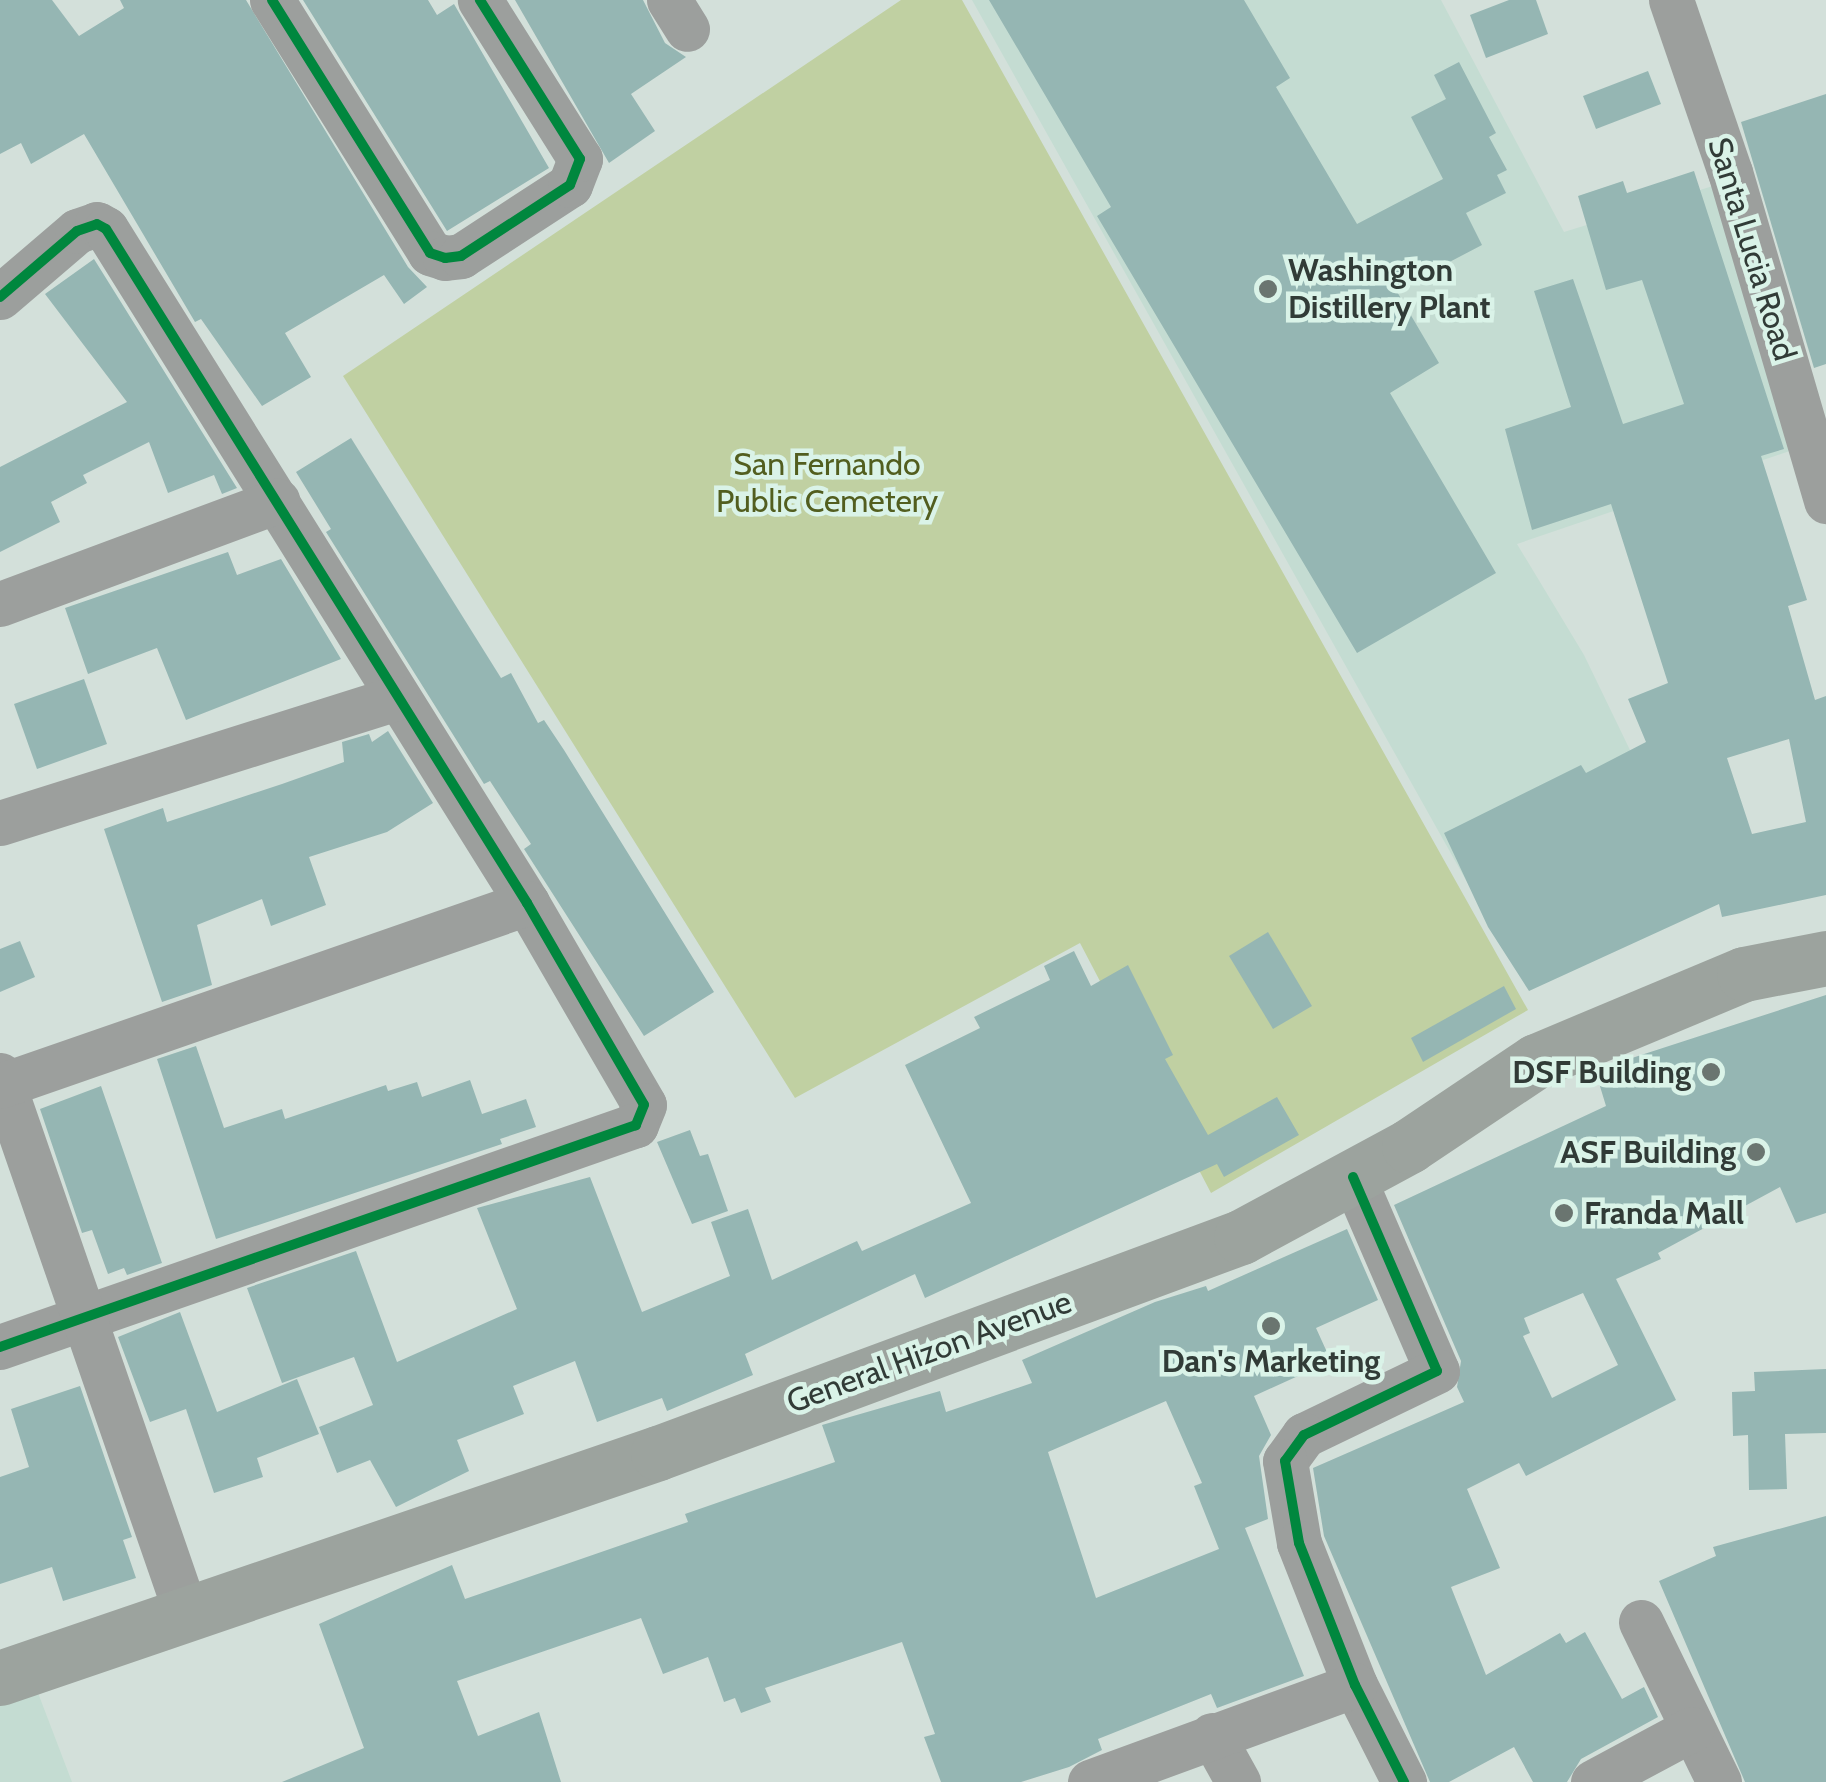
<!DOCTYPE html>
<html>
<head>
<meta charset="utf-8">
<style>
  body { margin:0 }
  #map { position:relative; width:1826px; height:1782px; overflow:hidden; background:#d3e0da; font-family:Cabin,sans-serif }
  div>[style] { position:absolute }
  .built>* { inset:0; background:#c4dcd2 }
  .green>* { inset:0; background:#c0d0a2 }
  .building>* { inset:0; background:#95b6b3 }
  .minor>* { height:45px; margin:-22.5px; padding:0 22.5px; transform-origin:22.5px; border-radius:22.5px; background:#9c9f9d }
  .major>* { height:55px; margin:-27.5px; padding:0 27.5px; transform-origin:27.5px; border-radius:27.5px; background:#9ca39e }
  .cycleway>* { height:10px; margin:-5px; padding:0 5px; transform-origin:5px; border-radius:5px; background:#00873e }
  .dots>* { width:28px; height:28px; translate:-50% -50%; box-sizing:border-box; border:5px solid #daf3e8; border-radius:50% }
  span { translate:-50% -50%; white-space:nowrap; text-align:center; line-height:1.15; -webkit-text-stroke:9px #daf3e8; paint-order:stroke }
  .street-label { font-size:32px; color:#313b37 }
  .poi-label { font-size:32px; color:#313b37; font-weight:700 }
  .left { translate:0 -50%; text-align:left }
  .right { translate:-100% -50%; text-align:right }
  .park-label { font-size:32px; color:#525e1f }
</style>
</head>
<body>
<div id="map">
  <div class="built">
    <div style="clip-path:polygon(972px 0,1441px 0,1564px 232px,1729px 181px,1807px 445px,1517px 544px,1584px 655px,1674px 841px,1490px 923px)"></div>
    <div style="clip-path:polygon(35px 1685px,72px 1782px,0 1782px,0 1697px)"></div>
  </div>
  <div class="green">
    <div style="clip-path:polygon(901px 0,962px 0,1528px 1010px,1211px 1193px,1080px 943px,795px 1098px,343px 376px)"></div>
  </div>
  <div class="building">
    <div style="clip-path:polygon(0 0,52px 0,79px 36px,124px 8px,120px 0,246px 0,408px 267px,427px 287px,404px 304px,384px 275px,285px 333px,311px 377px,262px 406px,201px 319px,195px 322px,84px 134px,31px 164px,21px 143px,0 154px)"></div>
    <div style="clip-path:polygon(303px 0,428px 0,437px 15px,454px 4px,549px 168px,447px 231px)"></div>
    <div style="clip-path:polygon(515px 0,643px 0,665px 43px,686px 57px,631px 94px,655px 131px,609px 163px)"></div>
    <div style="clip-path:polygon(989px 0,1244px 0,1290px 78px,1276px 87px,1357px 224px,1443px 179px,1411px 117px,1446px 99px,1434px 75px,1459px 62px,1496px 133px,1489px 137px,1507px 170px,1497px 175px,1506px 193px,1466px 213px,1482px 245px,1396px 290px,1439px 363px,1390px 393px,1496px 573px,1357px 653px,1097px 216px,1111px 207px)"></div>
    <div style="clip-path:polygon(1509px 0,1536px 0,1548px 34px,1486px 58px,1470px 15px)"></div>
    <div style="clip-path:polygon(1648px 71px,1661px 104px,1596px 129px,1583px 96px)"></div>
    <div style="clip-path:polygon(1826px 94px,1826px 364px,1814px 368px,1741px 122px)"></div>
    <div style="clip-path:polygon(evenodd,1694px 171px,1784px 449px,1761px 456px,1807px 600px,1788px 606px,1815px 700px,1826px 696px,1826px 895px,1722px 917px,1719px 904px,1529px 991px,1488px 927px,1444px 833px,1581px 765px,1586px 773px,1646px 742px,1628px 699px,1668px 683px,1611px 504px,1532px 530px,1505px 429px,1571px 407px,1534px 291px,1573px 279px,1623px 424px,1684px 404px,1642px 280px,1606px 290px,1578px 196px,1623px 181px,1627px 193px,1694px 171px,1789px 739px,1806px 822px,1752px 834px,1727px 758px,1789px 739px)"></div>
    <div style="clip-path:polygon(94px 259px,237px 488px,222px 494px,214px 475px,168px 493px,149px 442px,83px 475px,87px 483px,51px 502px,60px 522px,0 552px,0 467px,127px 402px,45px 294px)"></div>
    <div style="clip-path:polygon(351px 438px,501px 678px,511px 673px,538px 723px,544px 720px,564px 750px,714px 992px,644px 1036px,524px 849px,531px 844px,490px 781px,484px 784px,326px 532px,331px 529px,296px 472px)"></div>
    <div style="clip-path:polygon(228px 552px,237px 575px,281px 559px,341px 659px,186px 720px,157px 648px,88px 674px,65px 608px)"></div>
    <div style="clip-path:polygon(84px 679px,107px 744px,37px 769px,14px 704px)"></div>
    <div style="clip-path:polygon(388px 731px,433px 803px,387px 832px,309px 857px,326px 905px,271px 926px,262px 899px,197px 925px,212px 985px,162px 1002px,104px 829px,163px 808px,167px 822px,282px 784px,344px 762px,342px 742px,369px 734px,372px 742px)"></div>
    <div style="clip-path:polygon(1268px 932px,1312px 1006px,1273px 1029px,1229px 956px)"></div>
    <div style="clip-path:polygon(20px 941px,35px 977px,0 992px,0 949px)"></div>
    <div style="clip-path:polygon(1074px 951px,1091px 986px,1128px 965px,1173px 1055px,1165px 1059px,1208px 1135px,1277px 1097px,1299px 1135px,1224px 1177px,1217px 1164px,925px 1298px,915px 1274px,745px 1354px,753px 1375px,667px 1411px,662px 1398px,597px 1422px,575px 1361px,513px 1386px,524px 1414px,457px 1440px,469px 1471px,396px 1507px,370px 1460px,337px 1473px,319px 1427px,373px 1405px,354px 1357px,282px 1383px,247px 1288px,356px 1251px,397px 1362px,517px 1309px,477px 1208px,590px 1177px,642px 1312px,730px 1276px,711px 1222px,748px 1209px,772px 1280px,857px 1241px,862px 1251px,971px 1203px,905px 1065px,980px 1028px,974px 1017px,1050px 980px,1044px 966px)"></div>
    <div style="clip-path:polygon(1504px 986px,1516px 1009px,1423px 1062px,1411px 1038px)"></div>
    <div style="clip-path:polygon(evenodd,1826px 995px,1826px 1213px,1796px 1223px,1780px 1187px,1658px 1253px,1661px 1259px,1616px 1279px,1676px 1400px,1526px 1476px,1519px 1463px,1467px 1489px,1500px 1568px,1451px 1587px,1486px 1675px,1560px 1633px,1566px 1643px,1585px 1632px,1622px 1699px,1644px 1687px,1658px 1717px,1581px 1759px,1567px 1782px,1533px 1782px,1514px 1747px,1449px 1782px,1430px 1782px,1324px 1536px,1313px 1468px,1464px 1402px,1457px 1387px,1461px 1361px,1394px 1205px,1606px 1106px,1595px 1070px,1826px 995px,1583px 1293px,1618px 1365px,1552px 1398px,1523px 1336px,1530px 1333px,1524px 1318px,1583px 1293px)"></div>
    <div style="clip-path:polygon(196px 1046px,224px 1128px,282px 1109px,285px 1119px,386px 1085px,388px 1091px,417px 1082px,422px 1097px,470px 1080px,482px 1114px,526px 1099px,536px 1127px,500px 1139px,502px 1144px,216px 1239px,157px 1059px)"></div>
    <div style="clip-path:polygon(101px 1086px,162px 1263px,127px 1275px,124px 1268px,108px 1274px,92px 1230px,82px 1233px,40px 1109px)"></div>
    <div style="clip-path:polygon(690px 1130px,700px 1156px,708px 1154px,728px 1211px,692px 1224px,657px 1142px)"></div>
    <div style="clip-path:polygon(evenodd,1347px 1229px,1378px 1300px,1316px 1328px,1331px 1361px,1254px 1396px,1271px 1435px,1259px 1456px,1268px 1519px,1245px 1528px,1304px 1676px,1217px 1708px,1211px 1694px,1098px 1739px,1102px 1750px,1069px 1767px,1021px 1782px,941px 1782px,924px 1737px,935px 1734px,902px 1642px,765px 1688px,771px 1702px,741px 1713px,735px 1698px,724px 1702px,708px 1657px,663px 1674px,641px 1618px,457px 1681px,478px 1736px,539px 1712px,561px 1782px,282px 1782px,364px 1748px,319px 1624px,452px 1565px,465px 1599px,688px 1522px,685px 1514px,835px 1462px,822px 1425px,940px 1391px,946px 1412px,1032px 1383px,1022px 1360px,1155px 1302px,1206px 1286px,1208px 1291px,1347px 1229px,1166px 1401px,1202px 1483px,1194px 1486px,1219px 1549px,1096px 1598px,1048px 1452px,1166px 1401px)"></div>
    <div style="clip-path:polygon(180px 1312px,217px 1412px,297px 1379px,319px 1434px,257px 1458px,263px 1477px,214px 1493px,186px 1409px,150px 1422px,118px 1337px)"></div>
    <div style="clip-path:polygon(1826px 1369px,1826px 1433px,1785px 1434px,1787px 1489px,1749px 1490px,1748px 1435px,1733px 1436px,1732px 1392px,1755px 1391px,1754px 1372px)"></div>
    <div style="clip-path:polygon(80px 1386px,132px 1537px,123px 1540px,136px 1578px,63px 1601px,52px 1567px,0 1584px,0 1477px,29px 1467px,11px 1409px)"></div>
    <div style="clip-path:polygon(1826px 1516px,1826px 1782px,1745px 1782px,1659px 1581px,1716px 1556px,1713px 1547px)"></div>
  </div>
  <div class="minor">
    <div style="left:272px;top:0;width:298px;rotate:58deg"></div>
    <div style="left:430px;top:253px;width:16px;rotate:18deg"></div>
    <div style="left:445px;top:258px;width:16px;rotate:-7deg"></div>
    <div style="left:461px;top:256px;width:130px;rotate:-33.1deg"></div>
    <div style="left:570px;top:185px;width:28px;rotate:-69deg"></div>
    <div style="left:580px;top:159px;width:188px;rotate:-122.2deg"></div>
    <div style="left:669px;top:0;width:34px;rotate:58deg"></div>
    <div style="left:1671px;top:0;width:182px;rotate:71.1deg"></div>
    <div style="left:1730px;top:172px;width:343px;rotate:73.7deg"></div>
    <div style="left:0;top:297px;width:101px;rotate:-40.6deg"></div>
    <div style="left:77px;top:231px;width:21px;rotate:-19deg"></div>
    <div style="left:97px;top:224px;width:10px;rotate:29deg"></div>
    <div style="left:106px;top:229px;width:795px;rotate:58.01deg"></div>
    <div style="left:527px;top:903px;width:233px;rotate:59.9deg"></div>
    <div style="left:644px;top:1105px;width:22px;rotate:112deg"></div>
    <div style="left:636px;top:1125px;width:674px;rotate:160.76deg"></div>
    <div style="left:0;top:604px;width:296px;rotate:-20.4deg"></div>
    <div style="left:0;top:823px;width:415px;rotate:-17.5deg"></div>
    <div style="left:0;top:1075px;width:569px;rotate:70.93deg"></div>
    <div style="left:0;top:1086px;width:558px;rotate:-19.15deg"></div>
    <div style="left:1353px;top:1177px;width:211px;rotate:66.6deg"></div>
    <div style="left:1437px;top:1371px;width:148px;rotate:154.3deg"></div>
    <div style="left:1304px;top:1435px;width:32px;rotate:126deg"></div>
    <div style="left:1285px;top:1461px;width:83px;rotate:80.3deg"></div>
    <div style="left:1299px;top:1543px;width:153px;rotate:68.5deg"></div>
    <div style="left:1355px;top:1685px;width:109px;rotate:63.2deg"></div>
    <div style="left:1641px;top:1622px;width:178px;rotate:64deg"></div>
    <div style="left:1212px;top:1735px;width:54px;rotate:61deg"></div>
    <div style="left:1090px;top:1782px;width:282px;rotate:-20.1deg"></div>
    <div style="left:1593px;top:1782px;width:112px;rotate:-28.2deg"></div>
  </div>
  <div class="major">
    <div style="left:0;top:1678px;width:695px;rotate:-18.88deg"></div>
    <div style="left:658px;top:1453px;width:622px;rotate:-20.33deg"></div>
    <div style="left:1241px;top:1237px;width:191px;rotate:-28.4deg"></div>
    <div style="left:1409px;top:1146px;width:153px;rotate:-33.8deg"></div>
    <div style="left:1536px;top:1061px;width:225px;rotate:-22.7deg"></div>
    <div style="left:1744px;top:974px;width:84px;rotate:-11deg"></div>
  </div>
  <div class="cycleway">
    <div style="left:272px;top:0;width:298px;rotate:58deg"></div>
    <div style="left:430px;top:253px;width:16px;rotate:18deg"></div>
    <div style="left:445px;top:258px;width:16px;rotate:-7deg"></div>
    <div style="left:461px;top:256px;width:130px;rotate:-33.1deg"></div>
    <div style="left:570px;top:185px;width:28px;rotate:-69deg"></div>
    <div style="left:580px;top:159px;width:188px;rotate:-122.2deg"></div>
    <div style="left:0;top:297px;width:101px;rotate:-40.6deg"></div>
    <div style="left:77px;top:231px;width:21px;rotate:-19deg"></div>
    <div style="left:97px;top:224px;width:10px;rotate:29deg"></div>
    <div style="left:106px;top:229px;width:795px;rotate:58.01deg"></div>
    <div style="left:527px;top:903px;width:233px;rotate:59.9deg"></div>
    <div style="left:644px;top:1105px;width:22px;rotate:112deg"></div>
    <div style="left:636px;top:1125px;width:674px;rotate:160.76deg"></div>
    <div style="left:1353px;top:1177px;width:211px;rotate:66.6deg"></div>
    <div style="left:1437px;top:1371px;width:148px;rotate:154.3deg"></div>
    <div style="left:1304px;top:1435px;width:32px;rotate:126deg"></div>
    <div style="left:1285px;top:1461px;width:83px;rotate:80.3deg"></div>
    <div style="left:1299px;top:1543px;width:153px;rotate:68.5deg"></div>
    <div style="left:1355px;top:1685px;width:109px;rotate:63.2deg"></div>
  </div>
  <div class="dots">
    <div style="left:1268px;top:289px;background:#6a7570"></div>
    <div style="left:1711px;top:1072px;background:#6a7570"></div>
    <div style="left:1756px;top:1152px;background:#6a7570"></div>
    <div style="left:1564px;top:1213px;background:#6a7570"></div>
    <div style="left:1271px;top:1326px;background:#6a7570"></div>
  </div>
  <div class="street-label">
    <span style="left:1752px;top:249px;rotate:73deg">Santa Lucia Road</span>
    <span style="left:929px;top:1352px;rotate:-20deg">General Hizon Avenue</span>
  </div>
  <div class="poi-label">
    <span class="left" style="left:1288px;top:289px">Washington<br>Distillery Plant</span>
    <span class="right" style="left:1691px;top:1072px">DSF Building</span>
    <span class="right" style="left:1736px;top:1152px">ASF Building</span>
    <span class="left" style="left:1584px;top:1213px">Franda Mall</span>
    <span style="left:1271px;top:1361px">Dan's Marketing</span>
  </div>
  <div class="park-label">
    <span style="left:827px;top:483px">San Fernando<br>Public Cemetery</span>
  </div>
</div>
</body>
</html>
